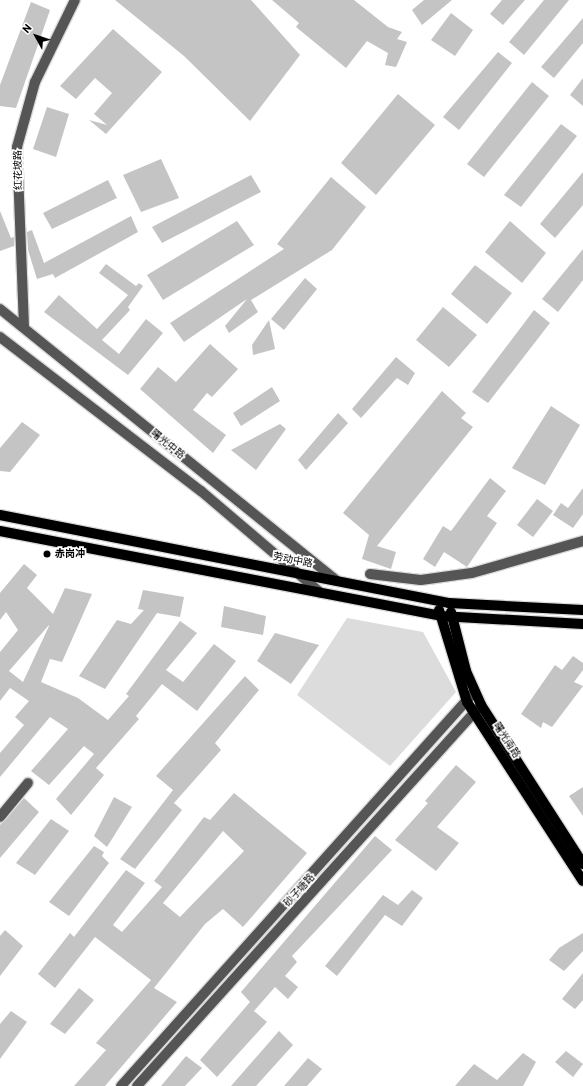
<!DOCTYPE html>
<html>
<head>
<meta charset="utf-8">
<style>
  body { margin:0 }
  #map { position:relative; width:583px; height:1086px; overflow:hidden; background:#fff; font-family:Barlow,"Noto Sans SC",sans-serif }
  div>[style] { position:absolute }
  .green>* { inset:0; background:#dcdcdc }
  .building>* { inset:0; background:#c4c4c4 }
  .roads { filter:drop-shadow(1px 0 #dbdbdb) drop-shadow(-1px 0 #dbdbdb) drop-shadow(0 1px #dbdbdb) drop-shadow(0 -1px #dbdbdb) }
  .minor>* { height:10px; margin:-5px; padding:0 5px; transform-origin:5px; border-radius:5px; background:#555 }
  .major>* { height:10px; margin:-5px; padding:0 5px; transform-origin:5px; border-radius:5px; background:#000 }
  .dots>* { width:11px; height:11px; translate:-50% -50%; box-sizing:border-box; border:2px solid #fff; border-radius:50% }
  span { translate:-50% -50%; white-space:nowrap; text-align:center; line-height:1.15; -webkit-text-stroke:3.5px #fff; paint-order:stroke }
  .street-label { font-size:10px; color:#000 }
  .poi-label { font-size:10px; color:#000; font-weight:700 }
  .left { translate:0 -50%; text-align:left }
  .north { position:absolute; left:16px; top:16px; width:40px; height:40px; -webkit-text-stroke:3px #fff; paint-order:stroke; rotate:310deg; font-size:11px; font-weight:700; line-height:16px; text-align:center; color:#000 }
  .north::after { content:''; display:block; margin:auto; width:14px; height:18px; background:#000; clip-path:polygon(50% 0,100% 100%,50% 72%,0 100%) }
</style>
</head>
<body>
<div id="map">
  <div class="green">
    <div style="clip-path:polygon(347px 618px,423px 632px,456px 692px,390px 766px,297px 695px)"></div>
  </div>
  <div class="building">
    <div style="clip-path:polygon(115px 0,251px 0,300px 55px,250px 121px,184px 56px)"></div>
    <div style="clip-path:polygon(272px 0,354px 0,388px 27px,402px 32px,397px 39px,407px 42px,396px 67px,385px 65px,388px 53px,367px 41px,346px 68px,296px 27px,299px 23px)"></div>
    <div style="clip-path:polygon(424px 0,452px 0,422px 25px,412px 10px)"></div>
    <div style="clip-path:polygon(502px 0,525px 0,503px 25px,490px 14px)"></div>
    <div style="clip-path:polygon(544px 0,569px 0,524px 55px,509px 42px)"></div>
    <div style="clip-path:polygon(31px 2px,50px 10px,16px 108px,0 106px,0 85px)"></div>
    <div style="clip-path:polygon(451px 13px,473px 30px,455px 56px,431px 40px)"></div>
    <div style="clip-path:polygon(583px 18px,583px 43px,554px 78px,541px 67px)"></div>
    <div style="clip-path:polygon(113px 29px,162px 72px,106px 134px,89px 120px,107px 125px,94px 114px,112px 93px,95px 78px,76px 99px,60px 86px)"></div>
    <div style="clip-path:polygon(498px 52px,512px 63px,459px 130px,443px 117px)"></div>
    <div style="clip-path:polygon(583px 78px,583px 106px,570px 95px)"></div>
    <div style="clip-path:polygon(532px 82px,549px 96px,484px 177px,467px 164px)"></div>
    <div style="clip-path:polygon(398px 94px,435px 125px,376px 195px,341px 163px)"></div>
    <div style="clip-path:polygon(47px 107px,69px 114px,56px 157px,33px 149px)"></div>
    <div style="clip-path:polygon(561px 124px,577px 136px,521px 207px,504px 195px)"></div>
    <div style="clip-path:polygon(161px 159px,179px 198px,141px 212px,123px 175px)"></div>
    <div style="clip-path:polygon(583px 172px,583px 205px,555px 238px,540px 224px)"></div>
    <div style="clip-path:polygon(251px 175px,261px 192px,162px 243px,152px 227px)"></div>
    <div style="clip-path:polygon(331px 177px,366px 207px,332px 250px,251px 300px,258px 312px,229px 333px,225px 326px,247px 299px,184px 342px,170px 323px,284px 249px,277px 244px)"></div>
    <div style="clip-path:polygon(108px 180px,117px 198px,52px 229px,43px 213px)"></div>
    <div style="clip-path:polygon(0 211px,11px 238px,14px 237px,14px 246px,0 251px)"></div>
    <div style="clip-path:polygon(131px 216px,138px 232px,55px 278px,53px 274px,37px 279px,28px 250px,27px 232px,32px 230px,44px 263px)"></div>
    <div style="clip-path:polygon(237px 221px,254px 245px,163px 300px,147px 275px)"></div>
    <div style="clip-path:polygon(510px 221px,546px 253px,522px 283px,485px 252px)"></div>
    <div style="clip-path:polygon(583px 249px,583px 280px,558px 312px,542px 299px)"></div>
    <div style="clip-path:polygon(106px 264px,136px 286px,139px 283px,143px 286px,128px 307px,130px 310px,102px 340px,119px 354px,146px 319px,163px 333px,128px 375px,44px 312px,59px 295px,97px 329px,128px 295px,99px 273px)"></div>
    <div style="clip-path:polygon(475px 265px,512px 293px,487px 324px,451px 294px)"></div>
    <div style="clip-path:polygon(305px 278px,317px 289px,284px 330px,271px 319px)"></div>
    <div style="clip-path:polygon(443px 307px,477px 335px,449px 367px,416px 340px)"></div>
    <div style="clip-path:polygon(534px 310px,550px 323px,488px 403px,472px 392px)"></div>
    <div style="clip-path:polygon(269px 320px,275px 349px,253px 355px,252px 345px)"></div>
    <div style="clip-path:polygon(210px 344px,238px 369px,212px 397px,207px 393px,193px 410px,226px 435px,213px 453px,140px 389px,158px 367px,176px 382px)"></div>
    <div style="clip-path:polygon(396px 357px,415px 373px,408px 385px,397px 378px,361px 418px,352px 409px)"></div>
    <div style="clip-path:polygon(272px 387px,280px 401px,241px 426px,233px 413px)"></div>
    <div style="clip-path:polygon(442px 391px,466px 413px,461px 418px,473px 427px,377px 546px,396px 552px,391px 569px,362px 559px,369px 535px,343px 513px)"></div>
    <div style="clip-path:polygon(551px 406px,580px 425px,545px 485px,512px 468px)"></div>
    <div style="clip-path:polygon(338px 413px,348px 423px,306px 470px,298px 460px)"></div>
    <div style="clip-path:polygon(22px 422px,40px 435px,10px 472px,0 471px,0 448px)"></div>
    <div style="clip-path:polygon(280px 424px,286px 429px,256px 470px,231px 450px)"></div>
    <div style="clip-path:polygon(490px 478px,506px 491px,487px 516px,497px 523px,467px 567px,444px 552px,435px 567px,423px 559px,443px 526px,451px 531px)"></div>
    <div style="clip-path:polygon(583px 488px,583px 514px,573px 528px,553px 515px,561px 503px,568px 508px)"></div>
    <div style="clip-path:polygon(537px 499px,553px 511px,533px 537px,517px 525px)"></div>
    <div style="clip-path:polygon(evenodd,24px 564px,37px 575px,27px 588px,53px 614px,65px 588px,92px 594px,62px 662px,50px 659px,41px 682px,78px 698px,108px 720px,129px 696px,126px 694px,180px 621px,197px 633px,166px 670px,183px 682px,214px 644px,236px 661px,197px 711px,162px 684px,136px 716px,139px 719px,96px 768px,104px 775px,71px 815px,56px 799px,94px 754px,84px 746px,49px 785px,31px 771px,68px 729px,50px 717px,0 777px,0 753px,24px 725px,15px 717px,29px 701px,10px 688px,0 701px,0 652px,18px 630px,6px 612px,0 620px,0 593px,24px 564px,49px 625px,49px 626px,23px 682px,9px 671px,49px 625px)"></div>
    <div style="clip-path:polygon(143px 590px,184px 597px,180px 617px,157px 613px,105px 689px,79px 676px,117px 620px,131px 624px,144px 610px,138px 609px)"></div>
    <div style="clip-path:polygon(224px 606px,266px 616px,263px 635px,221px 627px)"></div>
    <div style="clip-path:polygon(275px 633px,319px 645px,291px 684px,257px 661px)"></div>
    <div style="clip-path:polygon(573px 656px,583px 663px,583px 670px,574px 682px,583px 686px,552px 727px,543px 722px,541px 728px,521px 714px,555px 665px,562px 670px)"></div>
    <div style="clip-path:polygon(245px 676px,259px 690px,215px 743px,221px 750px,174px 803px,182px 810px,135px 869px,120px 859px,173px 790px,156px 776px)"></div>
    <div style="clip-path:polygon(456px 765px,476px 782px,437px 827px,459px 843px,436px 871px,395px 840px,428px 803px,425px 801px)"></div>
    <div style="clip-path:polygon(583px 787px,583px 816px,569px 796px)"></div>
    <div style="clip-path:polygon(evenodd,234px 793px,307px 853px,243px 927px,223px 909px,205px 924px,154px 988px,177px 1002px,105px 1086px,74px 1086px,106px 1050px,96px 1043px,151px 980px,95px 937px,55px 988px,38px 974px,70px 933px,74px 937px,126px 870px,145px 883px,113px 925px,122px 932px,162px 887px,154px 881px,204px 817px,210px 820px,234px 793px,223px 831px,244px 851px,180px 917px,163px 903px,223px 831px)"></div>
    <div style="clip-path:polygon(114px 797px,132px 807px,107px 847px,94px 836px)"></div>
    <div style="clip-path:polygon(24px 798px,39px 812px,0 858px,0 825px)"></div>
    <div style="clip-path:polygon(51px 819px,69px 831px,35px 875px,16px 863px)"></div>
    <div style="clip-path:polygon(375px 836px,392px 850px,292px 956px,297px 962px,285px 976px,298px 987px,288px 999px,275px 987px,254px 1011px,267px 1022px,217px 1077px,200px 1060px,250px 1002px,241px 992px)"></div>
    <div style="clip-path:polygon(94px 846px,104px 852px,102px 856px,109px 863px,69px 916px,49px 902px)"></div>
    <div style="clip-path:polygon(412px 890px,423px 898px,402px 926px,385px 915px,337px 976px,325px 966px,383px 895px,398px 905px)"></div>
    <div style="clip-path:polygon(5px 930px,23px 946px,0 976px,0 936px)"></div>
    <div style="clip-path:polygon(583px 933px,583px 951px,564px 971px,549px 960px,559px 948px)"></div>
    <div style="clip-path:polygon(583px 973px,583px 1000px,575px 1009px,562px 999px)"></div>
    <div style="clip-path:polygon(79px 988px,94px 1000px,65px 1034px,50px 1024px)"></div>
    <div style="clip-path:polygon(11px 1011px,27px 1022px,0 1059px,0 1024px)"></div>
    <div style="clip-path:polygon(279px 1031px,293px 1045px,256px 1086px,231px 1086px)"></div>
    <div style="clip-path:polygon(566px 1051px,583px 1064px,573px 1077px,555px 1062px)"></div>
    <div style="clip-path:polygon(523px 1053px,536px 1062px,523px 1086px,455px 1086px,474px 1064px,497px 1080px)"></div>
    <div style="clip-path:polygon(186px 1056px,202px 1068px,185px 1086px,161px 1086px)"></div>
    <div style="clip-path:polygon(308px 1058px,322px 1069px,307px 1086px,284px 1086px)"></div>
  </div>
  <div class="roads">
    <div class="minor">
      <div style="left:0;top:309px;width:432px;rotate:38.9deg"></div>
      <div style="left:24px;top:327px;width:180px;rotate:-92.2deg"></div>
      <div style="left:17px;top:147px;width:67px;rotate:-74.5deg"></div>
      <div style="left:35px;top:82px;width:91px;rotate:-64deg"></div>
      <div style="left:0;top:337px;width:253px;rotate:37.5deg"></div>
      <div style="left:201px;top:491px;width:157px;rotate:40.4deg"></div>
      <div style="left:370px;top:574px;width:51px;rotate:6.7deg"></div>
      <div style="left:421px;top:580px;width:51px;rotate:-7.8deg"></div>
      <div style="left:472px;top:573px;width:116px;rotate:-16.1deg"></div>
      <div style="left:0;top:817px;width:44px;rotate:-50.5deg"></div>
      <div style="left:121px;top:1086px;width:530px;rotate:-48.13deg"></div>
      <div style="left:137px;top:1086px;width:513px;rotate:-47.92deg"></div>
    </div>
    <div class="major">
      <div style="left:0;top:515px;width:458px;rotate:11.1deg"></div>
      <div style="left:449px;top:603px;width:134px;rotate:3deg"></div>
      <div style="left:0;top:531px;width:448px;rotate:10.9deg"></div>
      <div style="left:440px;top:616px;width:143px;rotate:3.2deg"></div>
      <div style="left:439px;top:610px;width:96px;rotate:73.1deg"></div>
      <div style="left:467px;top:702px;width:213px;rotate:57.1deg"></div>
      <div style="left:451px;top:612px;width:61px;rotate:75.7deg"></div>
      <div style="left:466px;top:671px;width:37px;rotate:66deg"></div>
      <div style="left:481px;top:705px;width:189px;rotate:57.3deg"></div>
    </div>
  </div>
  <div class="dots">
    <div style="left:47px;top:554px;background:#000"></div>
  </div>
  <div class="street-label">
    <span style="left:18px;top:170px;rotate:-91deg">红花坡路</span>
    <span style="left:168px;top:444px;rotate:39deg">曙光中路</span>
    <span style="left:293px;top:560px;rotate:11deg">劳动中路</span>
    <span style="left:507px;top:740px;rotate:57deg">曙光南路</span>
    <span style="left:299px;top:890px;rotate:-48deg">砂子塘路</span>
  </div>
  <div class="poi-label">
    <span class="left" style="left:55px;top:554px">赤岗冲</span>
  </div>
  <div class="north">N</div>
</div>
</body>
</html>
